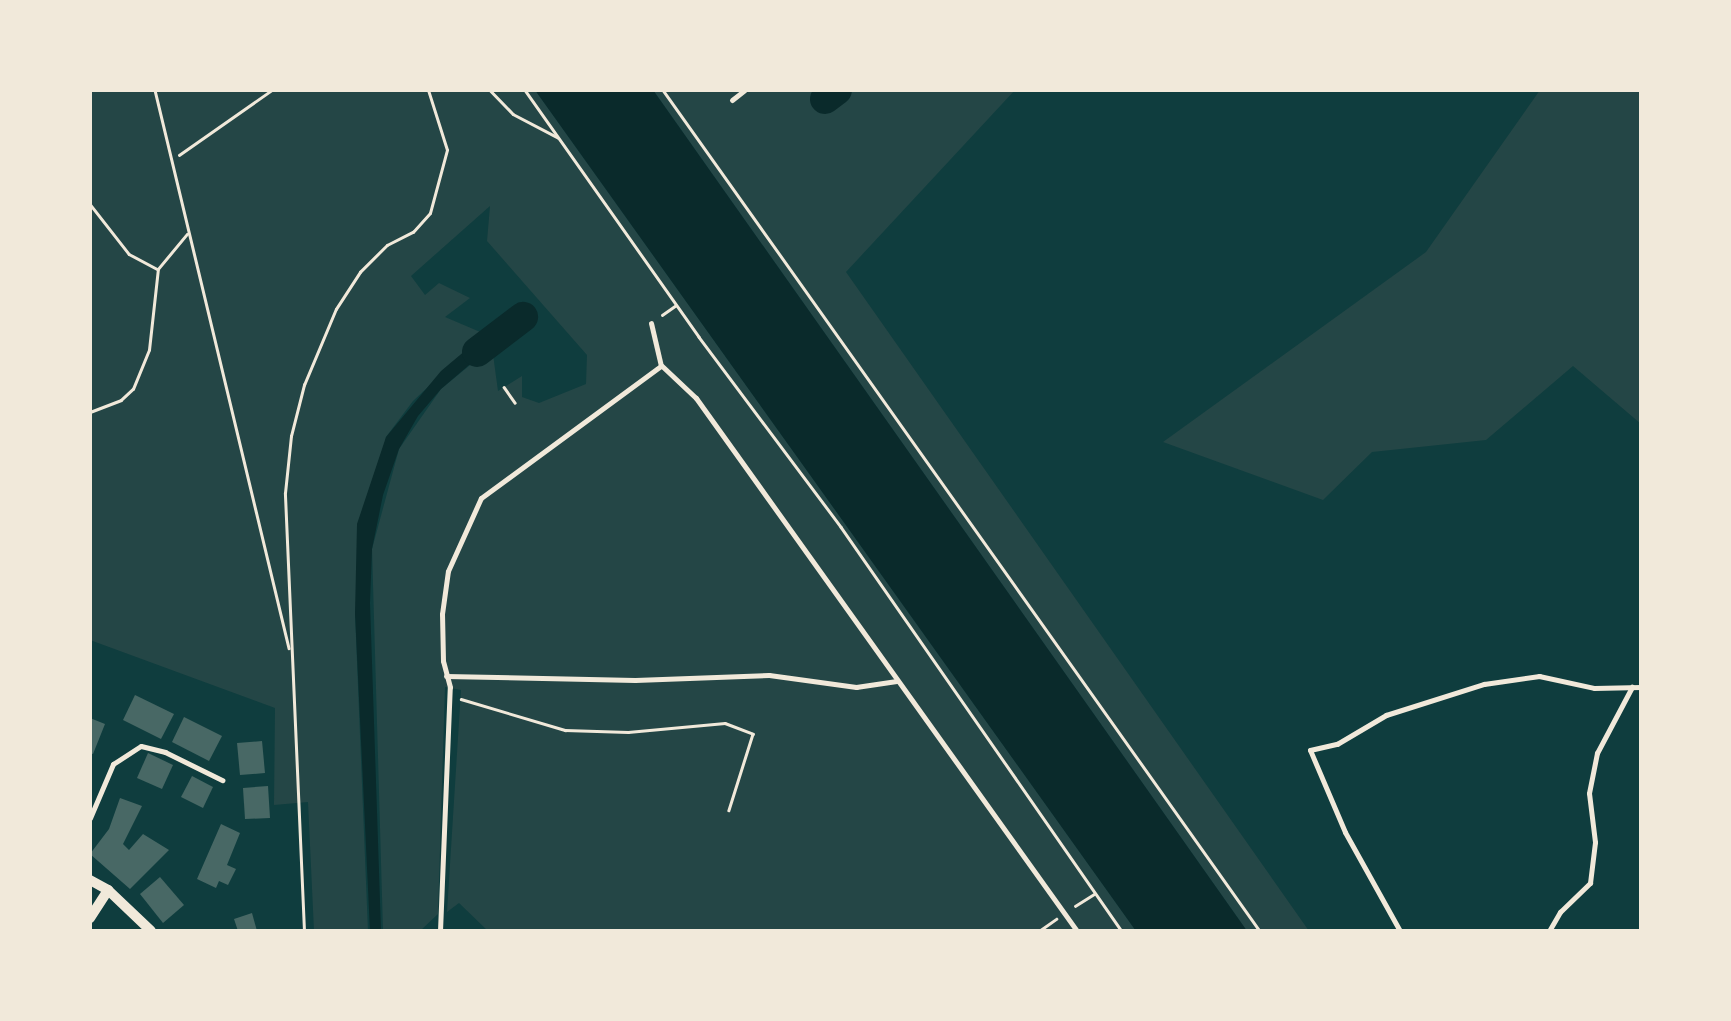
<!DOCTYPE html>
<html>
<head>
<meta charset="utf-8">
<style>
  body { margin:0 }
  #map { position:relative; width:1731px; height:1021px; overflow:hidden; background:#0f3d3e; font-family:"Exo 2",sans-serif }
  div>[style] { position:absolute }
  .green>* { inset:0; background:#244646 }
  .water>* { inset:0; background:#0a2a2b }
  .river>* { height:30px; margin:-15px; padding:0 15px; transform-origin:15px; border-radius:15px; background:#0a2a2b }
  .building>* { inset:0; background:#486865 }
  .path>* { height:2.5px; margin:-1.25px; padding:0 1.25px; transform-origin:1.25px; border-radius:1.25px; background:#f1e9da }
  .service>* { height:5px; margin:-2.5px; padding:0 2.5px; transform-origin:2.5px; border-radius:2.5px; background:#f1e9da }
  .minor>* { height:10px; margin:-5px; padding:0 5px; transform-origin:5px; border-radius:5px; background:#f1e9da }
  span { translate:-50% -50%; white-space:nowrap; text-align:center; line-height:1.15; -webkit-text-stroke:10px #f1e9da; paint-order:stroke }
  .frame { position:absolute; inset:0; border:92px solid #f1e9da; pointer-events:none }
</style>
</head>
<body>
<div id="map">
  <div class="green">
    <div style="clip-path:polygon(90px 90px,535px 90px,1136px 931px,488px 931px,459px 903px,447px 912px,461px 690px,445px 687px,438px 914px,420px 931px,383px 931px,372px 549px,399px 449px,441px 389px,492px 347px,498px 391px,522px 376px,522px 397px,539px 403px,586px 384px,587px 355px,487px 241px,490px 206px,411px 276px,425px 295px,439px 283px,470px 298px,445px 317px,485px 334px,413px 401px,386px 437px,355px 613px,368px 931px,314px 931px,308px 802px,274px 805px,275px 708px,90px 640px)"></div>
    <div style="clip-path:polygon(653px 90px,1015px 90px,846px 272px,1309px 931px,1247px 931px)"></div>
    <div style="clip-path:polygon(1540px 90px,1641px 90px,1641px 424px,1573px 366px,1486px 440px,1372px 452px,1323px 500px,1163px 442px,1426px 252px)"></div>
  </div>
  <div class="water">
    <div style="clip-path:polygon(535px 90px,653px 90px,1247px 931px,1136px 931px)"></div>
    <div style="clip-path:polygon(504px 325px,509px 331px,441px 389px,418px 416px,399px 449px,383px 495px,372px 549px,370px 603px,381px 931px,370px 931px,355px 613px,357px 524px,386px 437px,441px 371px,485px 334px)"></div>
  </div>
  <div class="river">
    <div style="left:825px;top:99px;width:15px;rotate:-37deg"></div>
    <div style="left:477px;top:352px;width:58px;rotate:-37.3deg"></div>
  </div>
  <div class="building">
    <div style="clip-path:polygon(135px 695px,174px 714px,161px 739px,123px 720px)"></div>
    <div style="clip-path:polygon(184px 717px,222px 736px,209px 761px,172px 742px)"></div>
    <div style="clip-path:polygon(90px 718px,105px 724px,93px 754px,90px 753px)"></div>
    <div style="clip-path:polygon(262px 741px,265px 773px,240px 775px,237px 743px)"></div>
    <div style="clip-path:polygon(148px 753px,173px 765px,162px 789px,137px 778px)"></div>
    <div style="clip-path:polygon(192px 776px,213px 787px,203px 808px,181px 797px)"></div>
    <div style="clip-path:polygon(268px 786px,270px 818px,245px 819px,243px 788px)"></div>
    <div style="clip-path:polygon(120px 798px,142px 806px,123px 844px,129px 850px,143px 834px,169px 850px,130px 889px,90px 854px,109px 829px)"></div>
    <div style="clip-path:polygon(221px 824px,240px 833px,227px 865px,236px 869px,228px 885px,219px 881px,216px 888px,197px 879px)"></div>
    <div style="clip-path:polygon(160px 877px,184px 905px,163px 923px,140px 894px)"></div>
    <div style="clip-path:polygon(252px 913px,257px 931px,238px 931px,234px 919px)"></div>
  </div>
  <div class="path">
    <div style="left:155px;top:90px;width:574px;rotate:76.5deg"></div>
    <div style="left:490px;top:90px;width:33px;rotate:46deg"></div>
    <div style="left:513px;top:114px;width:50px;rotate:27.6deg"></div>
    <div style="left:525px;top:90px;width:302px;rotate:54.8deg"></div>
    <div style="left:699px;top:337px;width:237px;rotate:53.2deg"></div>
    <div style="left:841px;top:527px;width:492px;rotate:55.2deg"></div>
    <div style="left:663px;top:90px;width:1031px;rotate:54.63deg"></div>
    <div style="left:179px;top:155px;width:113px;rotate:-35deg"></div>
    <div style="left:90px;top:204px;width:63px;rotate:52deg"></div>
    <div style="left:129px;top:254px;width:32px;rotate:28deg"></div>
    <div style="left:662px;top:315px;width:16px;rotate:-35deg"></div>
    <div style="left:504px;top:387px;width:19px;rotate:55deg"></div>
    <div style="left:90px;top:412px;width:33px;rotate:-21deg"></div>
    <div style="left:121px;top:400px;width:16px;rotate:-43deg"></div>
    <div style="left:133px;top:389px;width:42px;rotate:-67.7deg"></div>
    <div style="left:149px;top:350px;width:81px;rotate:-83.7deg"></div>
    <div style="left:158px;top:269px;width:45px;rotate:-50.4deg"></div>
    <div style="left:461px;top:699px;width:109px;rotate:16.6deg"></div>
    <div style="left:565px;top:730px;width:63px;rotate:1.8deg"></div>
    <div style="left:628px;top:732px;width:97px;rotate:-5.3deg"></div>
    <div style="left:725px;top:723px;width:30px;rotate:21deg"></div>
    <div style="left:753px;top:734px;width:80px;rotate:107.5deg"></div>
    <div style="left:1075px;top:906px;width:22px;rotate:-32deg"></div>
    <div style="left:304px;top:931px;width:438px;rotate:-92.5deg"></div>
    <div style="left:285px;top:493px;width:57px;rotate:-84deg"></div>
    <div style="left:291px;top:436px;width:53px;rotate:-75.7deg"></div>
    <div style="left:304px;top:385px;width:82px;rotate:-67.2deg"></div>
    <div style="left:336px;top:309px;width:44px;rotate:-57deg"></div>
    <div style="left:360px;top:272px;width:38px;rotate:-45deg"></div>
    <div style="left:387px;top:245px;width:29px;rotate:-27deg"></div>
    <div style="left:413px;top:232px;width:25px;rotate:-48deg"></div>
    <div style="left:430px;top:213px;width:65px;rotate:-74.9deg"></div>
    <div style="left:447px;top:150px;width:63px;rotate:-107.6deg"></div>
    <div style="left:1039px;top:931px;width:21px;rotate:-35deg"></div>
  </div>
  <div class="service">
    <div style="left:732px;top:100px;width:16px;rotate:-38deg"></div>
    <div style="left:662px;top:366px;width:47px;rotate:43.3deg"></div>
    <div style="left:696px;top:398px;width:655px;rotate:54.44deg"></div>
    <div style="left:446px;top:676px;width:189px;rotate:1.2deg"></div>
    <div style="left:635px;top:680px;width:134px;rotate:-2.1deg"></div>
    <div style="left:769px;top:675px;width:88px;rotate:7.9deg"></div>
    <div style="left:856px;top:687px;width:41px;rotate:-8.3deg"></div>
    <div style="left:90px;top:818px;width:59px;rotate:-66.9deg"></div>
    <div style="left:113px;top:764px;width:33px;rotate:-33deg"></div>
    <div style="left:141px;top:746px;width:25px;rotate:14deg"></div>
    <div style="left:165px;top:752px;width:64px;rotate:26.2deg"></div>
    <div style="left:1641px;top:836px;width:2px;rotate:90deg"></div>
    <div style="left:440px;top:931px;width:244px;rotate:-87.7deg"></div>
    <div style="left:450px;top:687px;width:27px;rotate:-105deg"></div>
    <div style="left:443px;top:661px;width:47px;rotate:-91.2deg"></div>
    <div style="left:442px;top:614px;width:43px;rotate:-82.1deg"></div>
    <div style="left:448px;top:571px;width:80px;rotate:-65.7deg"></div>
    <div style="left:481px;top:498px;width:223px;rotate:-36.3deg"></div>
    <div style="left:661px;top:366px;width:44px;rotate:-103.1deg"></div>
    <div style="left:1400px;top:931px;width:113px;rotate:-119.1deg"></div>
    <div style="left:1345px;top:832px;width:89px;rotate:-113.1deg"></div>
    <div style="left:1310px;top:750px;width:28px;rotate:-13deg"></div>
    <div style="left:1337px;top:744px;width:57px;rotate:-30.6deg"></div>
    <div style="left:1386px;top:715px;width:103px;rotate:-17.6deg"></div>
    <div style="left:1484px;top:684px;width:56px;rotate:-8.3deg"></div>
    <div style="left:1539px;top:676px;width:56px;rotate:12.3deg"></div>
    <div style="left:1594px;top:688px;width:47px;rotate:-1.2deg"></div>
    <div style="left:1549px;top:931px;width:22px;rotate:-60deg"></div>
    <div style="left:1560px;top:912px;width:42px;rotate:-44deg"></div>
    <div style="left:1590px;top:883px;width:41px;rotate:-83deg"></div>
    <div style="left:1595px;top:842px;width:49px;rotate:-97deg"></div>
    <div style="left:1589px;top:793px;width:41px;rotate:-78.7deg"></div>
    <div style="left:1597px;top:753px;width:75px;rotate:-62.1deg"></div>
  </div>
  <div class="minor">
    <div style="left:90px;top:880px;width:21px;rotate:29deg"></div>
    <div style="left:108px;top:890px;width:59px;rotate:43.6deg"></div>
    <div style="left:90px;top:918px;width:33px;rotate:-57deg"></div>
  </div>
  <div class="frame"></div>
</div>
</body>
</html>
